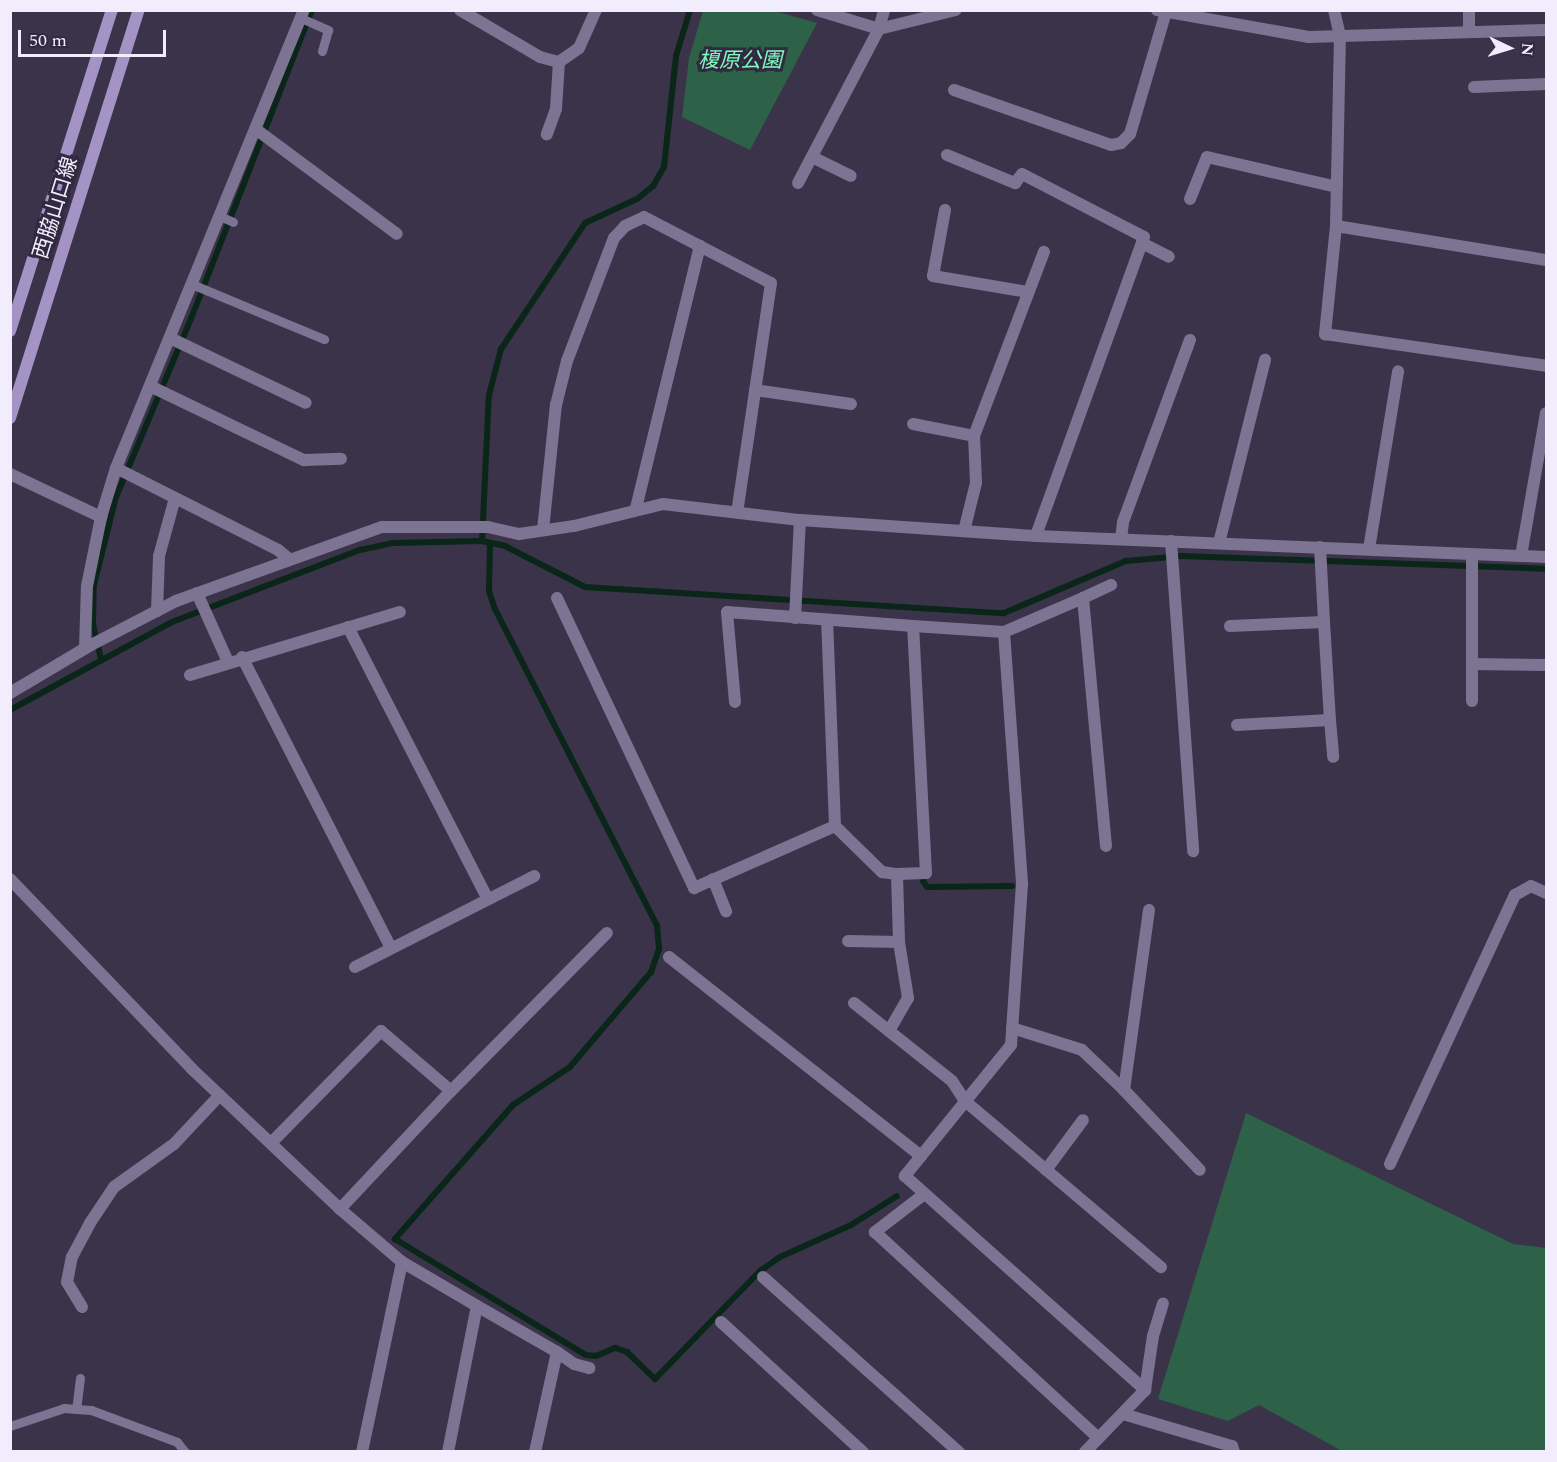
<!DOCTYPE html>
<html>
<head>
<meta charset="utf-8">
<style>
  body { margin:0 }
  #map { position:relative; width:1557px; height:1462px; overflow:hidden; background:#3b334a; font-family:Spectral,"Noto Sans JP",serif }
  div>[style] { position:absolute }
  .green>* { inset:0; background:#2d6248 }
  .stream>* { height:6px; margin:-3px; padding:0 3px; transform-origin:3px; border-radius:3px; background:#092619 }
  .lane>* { height:9px; margin:-4.5px; padding:0 4.5px; transform-origin:4.5px; border-radius:4.5px; background:#7d7393 }
  .street>* { height:12px; margin:-6px; padding:0 6px; transform-origin:6px; border-radius:6px; background:#7d7393 }
  .secondary>* { height:12px; margin:-6px; padding:0 6px; transform-origin:6px; border-radius:6px; background:#a494c6 }
  span { translate:-50% -50%; white-space:nowrap; text-align:center; line-height:1.15; -webkit-text-stroke:6px #30293f; paint-order:stroke }
  .park-label { font-size:21px; color:#80f8bd; font-style:italic }
  .street-label { font-size:21px; color:#f1edfc }
  .frame { position:absolute; inset:0; border:12px solid #f1edfc; pointer-events:none }
  .north { position:absolute; left:1479px; top:18px; width:60px; height:60px; -webkit-text-stroke:4px #30293f; paint-order:stroke; rotate:94deg; font-size:16px; font-weight:700; line-height:24px; text-align:center; color:#f1edfc }
  .north::after { content:''; display:block; margin:auto; width:21px; height:27px; background:#f1edfc; clip-path:polygon(50% 0,100% 100%,50% 72%,0 100%) }
  .scale { position:absolute; left:18px; top:30px; width:148px; height:27px; box-sizing:border-box; border:3px solid #f1edfc; border-top:0; padding-left:8px; font-size:18px; line-height:21px; white-space:nowrap; color:#f1edfc; -webkit-text-stroke:4px #30293f; paint-order:stroke }
</style>
</head>
<body>
<div id="map">
  <div class="green">
    <div style="clip-path:polygon(703px 11px,775px 11px,817px 23px,750px 150px,682px 117px,689px 58px)"></div>
    <div style="clip-path:polygon(1246px 1113px,1513px 1244px,1546px 1248px,1546px 1451px,1342px 1451px,1259px 1405px,1228px 1421px,1158px 1399px)"></div>
  </div>
  <div class="stream">
    <div style="left:482px;top:541px;width:146px;rotate:-87.3deg"></div>
    <div style="left:489px;top:395px;width:48px;rotate:-75.4deg"></div>
    <div style="left:501px;top:349px;width:151px;rotate:-56.3deg"></div>
    <div style="left:585px;top:223px;width:57px;rotate:-24.8deg"></div>
    <div style="left:637px;top:199px;width:21px;rotate:-39deg"></div>
    <div style="left:653px;top:186px;width:22px;rotate:-60deg"></div>
    <div style="left:664px;top:167px;width:112px;rotate:-83.8deg"></div>
    <div style="left:676px;top:56px;width:48px;rotate:-73.1deg"></div>
    <div style="left:490px;top:543px;width:48px;rotate:91.2deg"></div>
    <div style="left:489px;top:591px;width:19px;rotate:72deg"></div>
    <div style="left:495px;top:609px;width:356px;rotate:62.9deg"></div>
    <div style="left:657px;top:926px;width:23px;rotate:85deg"></div>
    <div style="left:659px;top:949px;width:24px;rotate:109deg"></div>
    <div style="left:651px;top:972px;width:125px;rotate:130.5deg"></div>
    <div style="left:570px;top:1067px;width:69px;rotate:146.3deg"></div>
    <div style="left:513px;top:1105px;width:179px;rotate:131.4deg"></div>
    <div style="left:395px;top:1239px;width:223px;rotate:31.3deg"></div>
    <div style="left:586px;top:1355px;width:10px;rotate:6deg"></div>
    <div style="left:596px;top:1356px;width:21px;rotate:-23deg"></div>
    <div style="left:615px;top:1348px;width:13px;rotate:18deg"></div>
    <div style="left:627px;top:1352px;width:39px;rotate:44deg"></div>
    <div style="left:655px;top:1379px;width:151px;rotate:-45.8deg"></div>
    <div style="left:760px;top:1271px;width:24px;rotate:-35deg"></div>
    <div style="left:780px;top:1257px;width:78px;rotate:-24.3deg"></div>
    <div style="left:851px;top:1225px;width:54px;rotate:-32.2deg"></div>
    <div style="left:101px;top:659px;width:36px;rotate:-103deg"></div>
    <div style="left:93px;top:624px;width:39px;rotate:-89deg"></div>
    <div style="left:94px;top:585px;width:91px;rotate:-76deg"></div>
    <div style="left:116px;top:497px;width:196px;rotate:-67.2deg"></div>
    <div style="left:192px;top:316px;width:329px;rotate:-68.6deg"></div>
    <div style="left:10px;top:710px;width:184px;rotate:-28.5deg"></div>
    <div style="left:172px;top:622px;width:201px;rotate:-21deg"></div>
    <div style="left:360px;top:550px;width:33px;rotate:-12deg"></div>
    <div style="left:392px;top:543px;width:90px;rotate:-1.3deg"></div>
    <div style="left:482px;top:541px;width:24px;rotate:12deg"></div>
    <div style="left:505px;top:546px;width:90px;rotate:27.1deg"></div>
    <div style="left:585px;top:587px;width:420px;rotate:3.6deg"></div>
    <div style="left:1004px;top:613px;width:133px;rotate:-23.1deg"></div>
    <div style="left:1126px;top:561px;width:56px;rotate:-5.1deg"></div>
    <div style="left:1182px;top:556px;width:364px;rotate:2deg"></div>
    <div style="left:923px;top:881px;width:7px;rotate:56deg"></div>
    <div style="left:927px;top:887px;width:85px;rotate:-0.7deg"></div>
  </div>
  <div class="lane">
    <div style="left:301px;top:18px;width:30px;rotate:24deg"></div>
    <div style="left:328px;top:30px;width:22px;rotate:106deg"></div>
    <div style="left:222px;top:217px;width:12px;rotate:24deg"></div>
    <div style="left:194px;top:285px;width:141px;rotate:22.6deg"></div>
    <div style="left:80px;top:1378px;width:31px;rotate:97deg"></div>
    <div style="left:76px;top:1409px;width:15px;rotate:4deg"></div>
    <div style="left:91px;top:1410px;width:92px;rotate:20.4deg"></div>
    <div style="left:177px;top:1442px;width:13px;rotate:51deg"></div>
    <div style="left:10px;top:1426px;width:57px;rotate:-18.4deg"></div>
    <div style="left:64px;top:1408px;width:12px;rotate:5deg"></div>
  </div>
  <div class="street">
    <div style="left:460px;top:10px;width:93px;rotate:30.4deg"></div>
    <div style="left:540px;top:57px;width:20px;rotate:15deg"></div>
    <div style="left:559px;top:62px;width:47px;rotate:93.7deg"></div>
    <div style="left:556px;top:109px;width:27px;rotate:110deg"></div>
    <div style="left:817px;top:10px;width:65px;rotate:17deg"></div>
    <div style="left:879px;top:29px;width:79px;rotate:-13.9deg"></div>
    <div style="left:1157px;top:10px;width:154px;rotate:10.1deg"></div>
    <div style="left:1309px;top:37px;width:237px;rotate:-1.7deg"></div>
    <div style="left:1334px;top:10px;width:26px;rotate:77deg"></div>
    <div style="left:1340px;top:35px;width:191px;rotate:91.2deg"></div>
    <div style="left:1336px;top:226px;width:109px;rotate:95.8deg"></div>
    <div style="left:1325px;top:334px;width:223px;rotate:8.2deg"></div>
    <div style="left:1469px;top:31px;width:21px;rotate:-90deg"></div>
    <div style="left:559px;top:62px;width:24px;rotate:-35deg"></div>
    <div style="left:579px;top:48px;width:42px;rotate:-65.9deg"></div>
    <div style="left:1474px;top:87px;width:72px;rotate:-2.4deg"></div>
    <div style="left:954px;top:90px;width:166px;rotate:19.3deg"></div>
    <div style="left:1111px;top:145px;width:10px;rotate:-11deg"></div>
    <div style="left:1121px;top:143px;width:13px;rotate:-45deg"></div>
    <div style="left:1130px;top:134px;width:127px;rotate:-73.6deg"></div>
    <div style="left:257px;top:130px;width:174px;rotate:36.6deg"></div>
    <div style="left:947px;top:155px;width:74px;rotate:22.4deg"></div>
    <div style="left:1015px;top:183px;width:11px;rotate:-52deg"></div>
    <div style="left:1022px;top:174px;width:137px;rotate:27.3deg"></div>
    <div style="left:1144px;top:237px;width:318px;rotate:109.9deg"></div>
    <div style="left:812px;top:157px;width:43px;rotate:26deg"></div>
    <div style="left:798px;top:183px;width:174px;rotate:-62.3deg"></div>
    <div style="left:879px;top:29px;width:20px;rotate:-75deg"></div>
    <div style="left:1190px;top:199px;width:45px;rotate:-68deg"></div>
    <div style="left:1207px;top:157px;width:133px;rotate:13deg"></div>
    <div style="left:945px;top:210px;width:67px;rotate:100.3deg"></div>
    <div style="left:933px;top:276px;width:96px;rotate:9.6deg"></div>
    <div style="left:1336px;top:226px;width:213px;rotate:9.2deg"></div>
    <div style="left:1142px;top:243px;width:30px;rotate:27deg"></div>
    <div style="left:172px;top:339px;width:148px;rotate:25.5deg"></div>
    <div style="left:152px;top:387px;width:169px;rotate:25.7deg"></div>
    <div style="left:304px;top:460px;width:37px;rotate:-2deg"></div>
    <div style="left:755px;top:390px;width:97px;rotate:8.3deg"></div>
    <div style="left:913px;top:424px;width:62px;rotate:11.1deg"></div>
    <div style="left:116px;top:468px;width:182px;rotate:26.8deg"></div>
    <div style="left:278px;top:550px;width:13px;rotate:39deg"></div>
    <div style="left:10px;top:474px;width:101px;rotate:25.3deg"></div>
    <div style="left:636px;top:508px;width:270px;rotate:-76.3deg"></div>
    <div style="left:543px;top:530px;width:126px;rotate:-84.1deg"></div>
    <div style="left:556px;top:405px;width:45px;rotate:-76deg"></div>
    <div style="left:567px;top:361px;width:132px;rotate:-69.1deg"></div>
    <div style="left:614px;top:238px;width:16px;rotate:-47deg"></div>
    <div style="left:625px;top:226px;width:21px;rotate:-25deg"></div>
    <div style="left:644px;top:217px;width:143px;rotate:27.5deg"></div>
    <div style="left:771px;top:283px;width:232px;rotate:98.4deg"></div>
    <div style="left:964px;top:531px;width:49px;rotate:-76deg"></div>
    <div style="left:976px;top:483px;width:47px;rotate:-92.4deg"></div>
    <div style="left:974px;top:436px;width:197px;rotate:-69.2deg"></div>
    <div style="left:1121px;top:539px;width:17px;rotate:-83deg"></div>
    <div style="left:1123px;top:522px;width:194px;rotate:-69.8deg"></div>
    <div style="left:1171px;top:541px;width:311px;rotate:85.9deg"></div>
    <div style="left:1219px;top:543px;width:189px;rotate:-75.9deg"></div>
    <div style="left:1320px;top:547px;width:75px;rotate:86.9deg"></div>
    <div style="left:1369px;top:549px;width:180px;rotate:-80.7deg"></div>
    <div style="left:1521px;top:556px;width:145px;rotate:-80.1deg"></div>
    <div style="left:197px;top:593px;width:76px;rotate:65.8deg"></div>
    <div style="left:557px;top:598px;width:321px;rotate:64.7deg"></div>
    <div style="left:694px;top:888px;width:154px;rotate:-23.7deg"></div>
    <div style="left:835px;top:826px;width:206px;rotate:-92.2deg"></div>
    <div style="left:1083px;top:598px;width:31px;rotate:-25deg"></div>
    <div style="left:157px;top:611px;width:55px;rotate:-87.9deg"></div>
    <div style="left:159px;top:556px;width:60px;rotate:-74.6deg"></div>
    <div style="left:795px;top:618px;width:98px;rotate:-87.1deg"></div>
    <div style="left:1230px;top:626px;width:94px;rotate:-2.4deg"></div>
    <div style="left:1324px;top:622px;width:98px;rotate:86.5deg"></div>
    <div style="left:348px;top:627px;width:306px;rotate:62.8deg"></div>
    <div style="left:85px;top:648px;width:62px;rotate:-88.2deg"></div>
    <div style="left:87px;top:586px;width:70px;rotate:-78.5deg"></div>
    <div style="left:101px;top:517px;width:51px;rotate:-73deg"></div>
    <div style="left:116px;top:468px;width:495px;rotate:-67.7deg"></div>
    <div style="left:242px;top:657px;width:327px;rotate:62.9deg"></div>
    <div style="left:1472px;top:664px;width:74px;rotate:0.8deg"></div>
    <div style="left:190px;top:675px;width:219px;rotate:-16.7deg"></div>
    <div style="left:10px;top:693px;width:94px;rotate:-30.7deg"></div>
    <div style="left:91px;top:645px;width:96px;rotate:-27.4deg"></div>
    <div style="left:176px;top:601px;width:219px;rotate:-19.8deg"></div>
    <div style="left:382px;top:527px;width:106px"></div>
    <div style="left:488px;top:527px;width:32px;rotate:13deg"></div>
    <div style="left:519px;top:534px;width:56px;rotate:-8.3deg"></div>
    <div style="left:574px;top:526px;width:92px;rotate:-13.9deg"></div>
    <div style="left:663px;top:504px;width:138px;rotate:6.7deg"></div>
    <div style="left:800px;top:520px;width:237px;rotate:3.9deg"></div>
    <div style="left:1036px;top:536px;width:510px;rotate:2.36deg"></div>
    <div style="left:1472px;top:701px;width:146px;rotate:-90deg"></div>
    <div style="left:735px;top:702px;width:90px;rotate:-95.1deg"></div>
    <div style="left:727px;top:612px;width:187px;rotate:4.3deg"></div>
    <div style="left:1237px;top:725px;width:93px;rotate:-3.1deg"></div>
    <div style="left:1330px;top:720px;width:37px;rotate:85deg"></div>
    <div style="left:835px;top:826px;width:66px;rotate:44.4deg"></div>
    <div style="left:882px;top:872px;width:15px;rotate:8deg"></div>
    <div style="left:897px;top:874px;width:68px;rotate:88.3deg"></div>
    <div style="left:899px;top:942px;width:51px;rotate:-178.9deg"></div>
    <div style="left:1106px;top:846px;width:249px;rotate:-95.3deg"></div>
    <div style="left:1083px;top:598px;width:86px;rotate:156.7deg"></div>
    <div style="left:1004px;top:632px;width:253px;rotate:85.9deg"></div>
    <div style="left:1022px;top:884px;width:161px;rotate:93.9deg"></div>
    <div style="left:1011px;top:1045px;width:169px;rotate:129deg"></div>
    <div style="left:905px;top:1176px;width:322px;rotate:41.7deg"></div>
    <div style="left:897px;top:874px;width:29px;rotate:-2deg"></div>
    <div style="left:926px;top:873px;width:247px;rotate:-93deg"></div>
    <div style="left:913px;top:626px;width:91px;rotate:3.8deg"></div>
    <div style="left:10px;top:879px;width:263px;rotate:46.2deg"></div>
    <div style="left:192px;top:1069px;width:204px;rotate:43.4deg"></div>
    <div style="left:713px;top:879px;width:35px;rotate:68deg"></div>
    <div style="left:1149px;top:910px;width:182px;rotate:97.9deg"></div>
    <div style="left:1124px;top:1090px;width:110px;rotate:46.5deg"></div>
    <div style="left:899px;top:942px;width:57px;rotate:80.9deg"></div>
    <div style="left:908px;top:998px;width:38px;rotate:120deg"></div>
    <div style="left:889px;top:1031px;width:80px;rotate:38.4deg"></div>
    <div style="left:952px;top:1081px;width:24px;rotate:57deg"></div>
    <div style="left:965px;top:1101px;width:257px;rotate:40.3deg"></div>
    <div style="left:669px;top:957px;width:321px;rotate:38.3deg"></div>
    <div style="left:355px;top:967px;width:201px;rotate:-26.9deg"></div>
    <div style="left:854px;top:1003px;width:45px;rotate:38.7deg"></div>
    <div style="left:1012px;top:1028px;width:73px;rotate:17.4deg"></div>
    <div style="left:1082px;top:1050px;width:58px;rotate:43.6deg"></div>
    <div style="left:271px;top:1143px;width:157px;rotate:-45.5deg"></div>
    <div style="left:381px;top:1031px;width:92px;rotate:40.6deg"></div>
    <div style="left:451px;top:1091px;width:222px;rotate:-45.4deg"></div>
    <div style="left:1390px;top:1164px;width:297px;rotate:-65.1deg"></div>
    <div style="left:1515px;top:895px;width:18px;rotate:-29deg"></div>
    <div style="left:1531px;top:886px;width:17px;rotate:25deg"></div>
    <div style="left:1046px;top:1170px;width:62px;rotate:-53.5deg"></div>
    <div style="left:923px;top:1195px;width:61px;rotate:142.4deg"></div>
    <div style="left:875px;top:1232px;width:304px;rotate:42.7deg"></div>
    <div style="left:402px;top:1262px;width:82px;rotate:-139.5deg"></div>
    <div style="left:340px;top:1209px;width:162px;rotate:-46.8deg"></div>
    <div style="left:763px;top:1277px;width:263px;rotate:41.8deg"></div>
    <div style="left:82px;top:1307px;width:29px;rotate:-121deg"></div>
    <div style="left:67px;top:1282px;width:25px;rotate:-79deg"></div>
    <div style="left:72px;top:1257px;width:38px;rotate:-62deg"></div>
    <div style="left:90px;top:1223px;width:43px;rotate:-56.3deg"></div>
    <div style="left:114px;top:1187px;width:74px;rotate:-35.6deg"></div>
    <div style="left:174px;top:1144px;width:67px;rotate:-46.8deg"></div>
    <div style="left:721px;top:1322px;width:193px;rotate:42.5deg"></div>
    <div style="left:557px;top:1352px;width:21px;rotate:35deg"></div>
    <div style="left:574px;top:1364px;width:16px;rotate:15deg"></div>
    <div style="left:1123px;top:1414px;width:114px;rotate:16.4deg"></div>
    <div style="left:1232px;top:1446px;width:6px;rotate:72deg"></div>
    <div style="left:362px;top:1452px;width:194px;rotate:-78.1deg"></div>
    <div style="left:402px;top:1262px;width:87px;rotate:30.4deg"></div>
    <div style="left:448px;top:1452px;width:149px;rotate:-78.8deg"></div>
    <div style="left:477px;top:1306px;width:92px;rotate:29.9deg"></div>
    <div style="left:557px;top:1352px;width:102px;rotate:102.4deg"></div>
    <div style="left:1085px;top:1452px;width:86px;rotate:-45.9deg"></div>
    <div style="left:1145px;top:1390px;width:55px;rotate:-81.6deg"></div>
    <div style="left:1153px;top:1336px;width:34px;rotate:-73deg"></div>
  </div>
  <div class="secondary">
    <div style="left:10px;top:331px;width:337px;rotate:-72.4deg"></div>
    <div style="left:10px;top:418px;width:428px;rotate:-72.5deg"></div>
  </div>
  <div class="park-label">
    <span style="left:740px;top:61px">榎原公園</span>
  </div>
  <div class="street-label">
    <span style="left:56px;top:208px;rotate:-73deg">西脇山口線</span>
  </div>
  <div class="frame"></div>
  <div class="north">N</div>
  <div class="scale">50 m</div>
</div>
</body>
</html>
